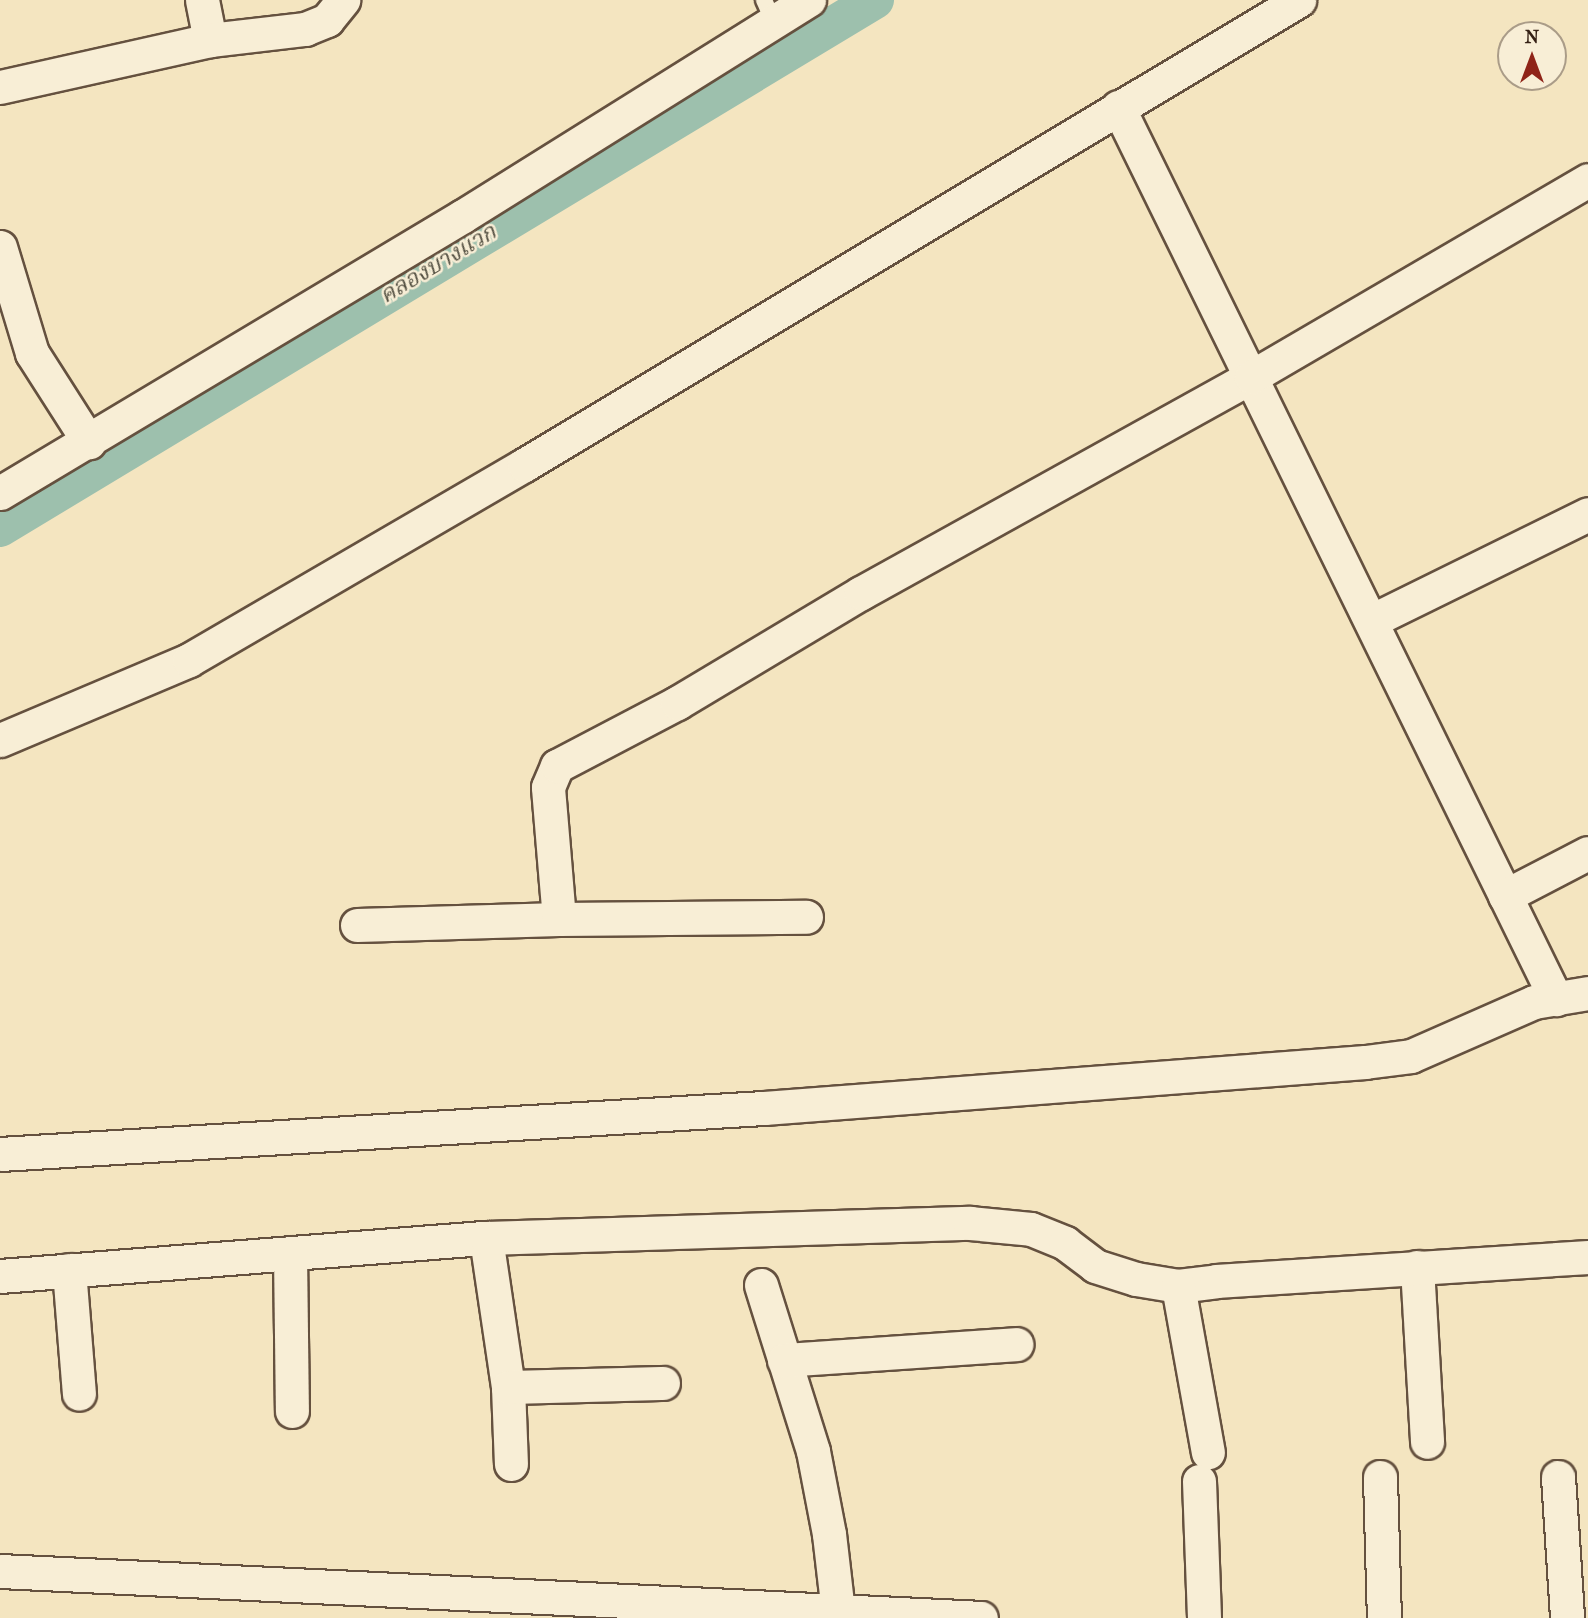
<!DOCTYPE html>
<html>
<head>
<meta charset="utf-8">
<style>
  body { margin:0 }
  #map { position:relative; width:1588px; height:1618px; overflow:hidden; background:#f4e5c0; font-family:"IM FELL French Canon","Noto Serif Thai",serif }
  div>[style] { position:absolute }
  .canal>* { height:38px; margin:-19px; padding:0 19px; transform-origin:19px; border-radius:19px; background:#9dc0ad }
  .roads { filter:drop-shadow(2px 0 #65513f) drop-shadow(-2px 0 #65513f) drop-shadow(0 2px #65513f) drop-shadow(0 -2px #65513f) }
  .service>* { height:16px; margin:-8px; padding:0 8px; transform-origin:8px; border-radius:8px; background:#f8eed6 }
  .minor>* { height:33px; margin:-16.5px; padding:0 16.5px; transform-origin:16.5px; border-radius:16.5px; background:#f8eed6 }
  span { translate:-50% -50%; white-space:nowrap; text-align:center; line-height:1.15; -webkit-text-stroke:5px #f8eed6; paint-order:stroke }
  .water-label { font-size:23px; color:#545042; font-style:italic }
  .north { position:absolute; left:1497px; top:21px; width:70px; height:70px; box-sizing:border-box; background:#f8eed6; border:2px solid #aa9c88; border-radius:50%; rotate:0deg; font-size:19px; font-weight:700; line-height:28px; text-align:center; color:#352014 }
  .north::after { content:''; display:block; margin:auto; width:24px; height:32px; background:#8f2418; clip-path:polygon(50% 0,100% 100%,50% 72%,0 100%) }
</style>
</head>
<body>
<div id="map">
  <div class="canal">
    <div style="left:0;top:528px;width:1022px;rotate:-31.11deg"></div>
  </div>
  <div class="roads">
    <div class="service">
      <div style="left:764px;top:0;width:24px;rotate:66deg"></div>
    </div>
    <div class="minor">
      <div style="left:202px;top:0;width:41px;rotate:78.7deg"></div>
      <div style="left:0;top:87px;width:215px;rotate:-12.6deg"></div>
      <div style="left:210px;top:40px;width:96px;rotate:-6.6deg"></div>
      <div style="left:305px;top:29px;width:24px;rotate:-22deg"></div>
      <div style="left:327px;top:20px;width:26px;rotate:-51deg"></div>
      <div style="left:1118px;top:107px;width:994px;rotate:63.85deg"></div>
      <div style="left:0;top:247px;width:111px;rotate:73.2deg"></div>
      <div style="left:32px;top:353px;width:106px;rotate:57.4deg"></div>
      <div style="left:0;top:493px;width:540px;rotate:-30.89deg"></div>
      <div style="left:463px;top:216px;width:408px;rotate:-32deg"></div>
      <div style="left:1371px;top:621px;width:242px;rotate:-26.2deg"></div>
      <div style="left:0;top:740px;width:205px;rotate:-22.9deg"></div>
      <div style="left:189px;top:660px;width:388px;rotate:-30.2deg"></div>
      <div style="left:524px;top:465px;width:904px;rotate:-30.96deg"></div>
      <div style="left:1505px;top:896px;width:93px;rotate:-27.4deg"></div>
      <div style="left:559px;top:919px;width:247px;rotate:-0.5deg"></div>
      <div style="left:357px;top:925px;width:202px;rotate:-1.7deg"></div>
      <div style="left:559px;top:919px;width:132px;rotate:-94.8deg"></div>
      <div style="left:548px;top:787px;width:23px;rotate:-67deg"></div>
      <div style="left:557px;top:766px;width:136px;rotate:-27.7deg"></div>
      <div style="left:677px;top:703px;width:214px;rotate:-30.9deg"></div>
      <div style="left:861px;top:593px;width:446px;rotate:-29deg"></div>
      <div style="left:1251px;top:377px;width:390px;rotate:-30.3deg"></div>
      <div style="left:0;top:1154px;width:765px;rotate:-3.45deg"></div>
      <div style="left:764px;top:1108px;width:603px;rotate:-4.38deg"></div>
      <div style="left:1365px;top:1062px;width:46px;rotate:-7.4deg"></div>
      <div style="left:1411px;top:1056px;width:134px;rotate:-23.7deg"></div>
      <div style="left:1534px;top:1002px;width:55px;rotate:-9.5deg"></div>
      <div style="left:486px;top:1238px;width:151px;rotate:81.6deg"></div>
      <div style="left:508px;top:1387px;width:77px;rotate:87.8deg"></div>
      <div style="left:290px;top:1253px;width:158px;rotate:89.3deg"></div>
      <div style="left:1417px;top:1267px;width:175px;rotate:86.7deg"></div>
      <div style="left:69px;top:1270px;width:124px;rotate:85.4deg"></div>
      <div style="left:0;top:1276px;width:487px;rotate:-4.5deg"></div>
      <div style="left:486px;top:1238px;width:484px;rotate:-1.8deg"></div>
      <div style="left:970px;top:1223px;width:61px;rotate:5.6deg"></div>
      <div style="left:1031px;top:1229px;width:37px;rotate:22deg"></div>
      <div style="left:1065px;top:1243px;width:38px;rotate:37deg"></div>
      <div style="left:1095px;top:1266px;width:43px;rotate:17.6deg"></div>
      <div style="left:1136px;top:1279px;width:43px;rotate:9.5deg"></div>
      <div style="left:1178px;top:1286px;width:38px;rotate:-7deg"></div>
      <div style="left:1216px;top:1281px;width:373px;rotate:-3.7deg"></div>
      <div style="left:761px;top:1285px;width:174px;rotate:72.6deg"></div>
      <div style="left:813px;top:1451px;width:85px;rotate:79.1deg"></div>
      <div style="left:829px;top:1534px;width:79px;rotate:83.4deg"></div>
      <div style="left:1178px;top:1286px;width:169px;rotate:79.8deg"></div>
      <div style="left:784px;top:1360px;width:233px;rotate:-3.9deg"></div>
      <div style="left:508px;top:1387px;width:155px;rotate:-1.5deg"></div>
      <div style="left:1380px;top:1477px;width:141px;rotate:88.4deg"></div>
      <div style="left:1558px;top:1477px;width:141px;rotate:86.3deg"></div>
      <div style="left:1199px;top:1481px;width:137px;rotate:87.9deg"></div>
      <div style="left:0;top:1571px;width:982px;rotate:2.74deg"></div>
    </div>
  </div>
  <div class="water-label">
    <span style="left:438px;top:264px;rotate:-31deg">คลองบางแวก</span>
  </div>
  <div class="north">N</div>
</div>
</body>
</html>
